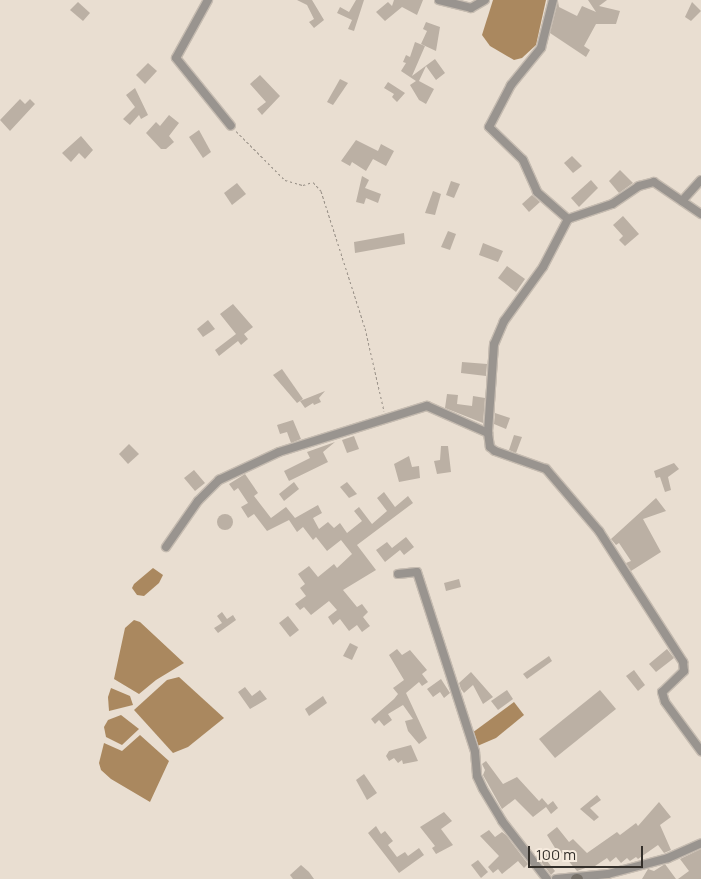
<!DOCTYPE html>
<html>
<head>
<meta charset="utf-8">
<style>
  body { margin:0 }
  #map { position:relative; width:701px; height:879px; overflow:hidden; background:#e9ded1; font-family:Manrope,sans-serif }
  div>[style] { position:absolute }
  .water>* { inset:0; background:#aa885f }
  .building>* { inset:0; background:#bbb0a4 }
  .round { border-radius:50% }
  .path>* { height:1px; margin-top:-0.5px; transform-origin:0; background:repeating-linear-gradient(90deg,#968e85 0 2.5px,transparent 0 5px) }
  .roads { filter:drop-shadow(1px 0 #c5bbb0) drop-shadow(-1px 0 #c5bbb0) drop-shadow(0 1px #c5bbb0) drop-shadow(0 -1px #c5bbb0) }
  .street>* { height:8px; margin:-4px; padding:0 4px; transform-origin:4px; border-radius:4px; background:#99948f }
  .secondary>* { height:11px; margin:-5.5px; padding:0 5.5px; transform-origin:5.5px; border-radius:5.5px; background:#767068 }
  span { translate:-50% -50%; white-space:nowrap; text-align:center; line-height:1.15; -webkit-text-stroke:4.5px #f6ebde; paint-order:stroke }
  .scale { position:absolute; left:528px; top:846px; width:115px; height:22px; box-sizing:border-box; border:2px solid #332f2a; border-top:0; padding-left:6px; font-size:15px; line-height:18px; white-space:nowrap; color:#332f2a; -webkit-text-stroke:4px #f6ebde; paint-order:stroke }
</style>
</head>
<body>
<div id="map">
  <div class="water">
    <div style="clip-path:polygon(493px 0,546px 0,536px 45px,522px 58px,514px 60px,490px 46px,482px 35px)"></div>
    <div style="clip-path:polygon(153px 568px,163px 575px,159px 583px,144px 596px,137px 595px,132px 588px,134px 584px)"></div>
    <div style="clip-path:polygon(134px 620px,140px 622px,184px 663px,156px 680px,139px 694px,114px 679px,125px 628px)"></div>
    <div style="clip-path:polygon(179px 677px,224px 718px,188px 747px,173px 753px,134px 710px,167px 680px)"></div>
    <div style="clip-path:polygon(111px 688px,130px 696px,133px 705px,109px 711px,108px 697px)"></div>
    <div style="clip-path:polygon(514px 702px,524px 715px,496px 738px,475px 747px,472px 733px)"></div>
    <div style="clip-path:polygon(121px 715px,139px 729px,122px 745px,106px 737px,104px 727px,108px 720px)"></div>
    <div style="clip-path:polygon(140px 735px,169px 761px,150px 802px,111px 779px,101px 770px,99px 763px,104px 743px,122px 751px)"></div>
  </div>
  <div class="building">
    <div style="clip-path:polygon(297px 0,312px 0,324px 20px,314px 28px,309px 22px,314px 19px,307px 5px)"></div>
    <div style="clip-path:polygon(356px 0,364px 0,354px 31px,348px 29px,352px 20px,337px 13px,340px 7px,349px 12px)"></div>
    <div style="clip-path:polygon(394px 0,423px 0,417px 15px,402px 7px,385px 21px,376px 12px,388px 2px,392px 6px)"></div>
    <div style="clip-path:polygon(588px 0,607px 0,599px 6px,620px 11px,616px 24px,596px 24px,584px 46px,590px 50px,586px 57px,550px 33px,558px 1px,559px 7px,577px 16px,582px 6px,596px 12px)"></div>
    <div style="clip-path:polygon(78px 2px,90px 13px,83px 21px,70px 10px)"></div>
    <div style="clip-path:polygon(692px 2px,701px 11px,691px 21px,685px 17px)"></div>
    <div style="clip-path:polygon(426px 22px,440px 27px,436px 51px,421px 44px,427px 31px,423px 29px)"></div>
    <div style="clip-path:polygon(415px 42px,425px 46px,412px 76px,435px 59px,445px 73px,436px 80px,426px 66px,419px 81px,434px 89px,426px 104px,419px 100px,410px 85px,416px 81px,401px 71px,406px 63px,403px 62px,406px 55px,410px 57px)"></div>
    <div style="clip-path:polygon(148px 63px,157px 71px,145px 84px,136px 75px)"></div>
    <div style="clip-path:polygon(260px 75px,280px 96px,262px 115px,257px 109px,266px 102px,250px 84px)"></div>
    <div style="clip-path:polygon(340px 79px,348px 83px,333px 105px,327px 102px)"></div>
    <div style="clip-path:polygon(388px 82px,405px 93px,397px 102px,392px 97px,394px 94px,384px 88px)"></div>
    <div style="clip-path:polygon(135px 88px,148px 115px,141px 119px,139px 115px,130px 125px,123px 119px,135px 107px,126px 95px)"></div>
    <div style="clip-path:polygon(20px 99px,25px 104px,30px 99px,35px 104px,10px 131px,0 120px)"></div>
    <div style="clip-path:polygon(169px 115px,179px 123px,169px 136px,174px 142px,166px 149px,161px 149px,146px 133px,156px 122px,160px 126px)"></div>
    <div style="clip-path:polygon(199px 130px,211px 152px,203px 158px,189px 137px)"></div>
    <div style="clip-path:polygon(81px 136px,93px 150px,85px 159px,79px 153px,71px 162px,62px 153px)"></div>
    <div style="clip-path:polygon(356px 140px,378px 151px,381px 144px,394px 151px,386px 166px,373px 159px,366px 171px,352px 162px,350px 166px,341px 161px)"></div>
    <div style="clip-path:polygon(572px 156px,582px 166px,573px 173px,564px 163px)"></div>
    <div style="clip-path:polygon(620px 170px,633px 183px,619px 193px,609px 181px)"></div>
    <div style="clip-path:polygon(362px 176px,369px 180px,365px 188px,381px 194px,378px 203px,366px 198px,364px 204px,356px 202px)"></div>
    <div style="clip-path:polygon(591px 180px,598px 188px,579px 207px,571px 198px)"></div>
    <div style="clip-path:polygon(451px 181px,460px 184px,454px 198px,446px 195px)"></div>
    <div style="clip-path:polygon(237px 183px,246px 194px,232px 205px,224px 193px)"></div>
    <div style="clip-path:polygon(433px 191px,441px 194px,435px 215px,425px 213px)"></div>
    <div style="clip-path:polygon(532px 195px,540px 202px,529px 212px,522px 204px)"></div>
    <div style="clip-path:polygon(623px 216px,639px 234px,625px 246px,619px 240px,623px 236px,613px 225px)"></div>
    <div style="clip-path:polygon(448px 231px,456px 234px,450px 250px,441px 247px)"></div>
    <div style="clip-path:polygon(404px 233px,405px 244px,355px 253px,354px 242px)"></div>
    <div style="clip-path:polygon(483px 243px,503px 251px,498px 262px,479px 255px)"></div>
    <div style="clip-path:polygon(507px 266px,525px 279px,516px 292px,498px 278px)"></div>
    <div style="clip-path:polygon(233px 304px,253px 327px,244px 334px,248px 339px,241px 345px,238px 341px,219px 356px,215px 350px,236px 334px,220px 314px)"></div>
    <div style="clip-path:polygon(208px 320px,215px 329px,203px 337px,197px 329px)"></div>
    <div style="clip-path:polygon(462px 362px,487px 364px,486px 376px,461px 373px)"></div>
    <div style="clip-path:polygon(282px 369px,303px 399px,297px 403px,273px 375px)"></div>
    <div style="clip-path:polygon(325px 391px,319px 398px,321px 402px,314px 405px,313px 403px,305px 408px,300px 401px)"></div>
    <div style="clip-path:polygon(447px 394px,458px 395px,457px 404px,472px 406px,473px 396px,485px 398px,483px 423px,445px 408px)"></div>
    <div style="clip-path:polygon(495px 413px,510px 418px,506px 429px,494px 424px)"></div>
    <div style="clip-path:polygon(293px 420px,301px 439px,291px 443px,287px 432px,280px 434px,277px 425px)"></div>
    <div style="clip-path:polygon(514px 435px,522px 437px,516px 453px,509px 450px)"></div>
    <div style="clip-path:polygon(354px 436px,359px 449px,347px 453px,342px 440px)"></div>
    <div style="clip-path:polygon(335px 442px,323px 452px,328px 462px,289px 481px,284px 471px,310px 458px,307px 452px)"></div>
    <div style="clip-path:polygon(129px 444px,139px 454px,128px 464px,119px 454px)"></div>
    <div style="clip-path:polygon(441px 446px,448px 446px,451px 472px,437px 474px,434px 461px,440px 460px)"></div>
    <div style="clip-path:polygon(409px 456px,412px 467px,419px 466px,420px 478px,399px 482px,394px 464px)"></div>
    <div style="clip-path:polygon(674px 463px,679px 469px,668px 477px,671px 490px,665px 492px,660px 477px,656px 478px,654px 471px)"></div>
    <div style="clip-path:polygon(194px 470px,205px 483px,195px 491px,184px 478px)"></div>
    <div style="clip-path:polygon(245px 474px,258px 493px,254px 496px,271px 518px,286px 507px,295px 518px,318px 505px,322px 513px,313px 518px,319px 529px,328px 522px,334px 528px,340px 523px,347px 533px,362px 521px,354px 511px,359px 507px,372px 524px,387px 511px,377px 498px,384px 492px,395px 507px,408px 496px,413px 503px,357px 545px,376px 570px,343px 590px,357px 607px,362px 604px,368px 612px,363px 617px,370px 626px,362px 632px,357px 625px,349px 631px,340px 619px,333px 625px,328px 617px,337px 610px,329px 601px,311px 615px,304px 607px,300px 610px,295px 604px,306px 596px,300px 588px,305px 584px,298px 574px,309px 566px,318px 577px,334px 564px,337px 568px,352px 554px,341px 540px,327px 551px,316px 537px,313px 540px,303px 527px,297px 532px,289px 520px,267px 531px,254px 514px,248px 518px,241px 507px,248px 503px,238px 488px,234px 491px,229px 484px)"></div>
    <div style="clip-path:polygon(294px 482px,299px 489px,284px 501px,279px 494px)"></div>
    <div style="clip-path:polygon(347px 482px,357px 494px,349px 498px,340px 487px)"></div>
    <div style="clip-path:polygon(656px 498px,666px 511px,643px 519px,661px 552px,631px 571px,626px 563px,631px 561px,619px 543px,616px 545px,611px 539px)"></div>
    <div class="round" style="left:217px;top:514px;width:16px;height:16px"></div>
    <div style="clip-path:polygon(406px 537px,414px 547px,404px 555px,400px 550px,385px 562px,376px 550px,387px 542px,392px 548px)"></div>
    <div style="clip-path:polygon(459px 579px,461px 587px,446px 591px,444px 583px)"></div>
    <div style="clip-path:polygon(222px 612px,227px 619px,233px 615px,236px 620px,218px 633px,214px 628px,222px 623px,217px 616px)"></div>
    <div style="clip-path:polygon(288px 616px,299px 630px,290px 637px,279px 623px)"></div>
    <div style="clip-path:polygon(350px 643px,358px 647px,352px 660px,343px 656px)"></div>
    <div style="clip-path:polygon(397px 649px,402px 655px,410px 650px,427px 670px,422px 674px,428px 682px,422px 686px,419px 682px,406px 693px,427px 738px,419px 744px,408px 731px,405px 721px,413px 719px,403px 705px,388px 714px,392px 720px,384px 726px,379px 720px,375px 724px,371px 719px,394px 699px,398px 694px,393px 688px,404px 680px,389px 655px)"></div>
    <div style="clip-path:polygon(667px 649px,674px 658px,656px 672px,649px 664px)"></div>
    <div style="clip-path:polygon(549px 656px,552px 661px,527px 679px,523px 674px)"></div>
    <div style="clip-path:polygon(634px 670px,645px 685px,638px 691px,626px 676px)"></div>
    <div style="clip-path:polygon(471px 672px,493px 697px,483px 704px,473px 685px,464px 693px,461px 689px,459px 683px)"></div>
    <div style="clip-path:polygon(441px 679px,450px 693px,444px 698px,440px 692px,433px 697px,427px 689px)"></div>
    <div style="clip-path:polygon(245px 687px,252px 696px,260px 690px,267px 699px,250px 709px,238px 692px)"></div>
    <div style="clip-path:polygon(507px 690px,513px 699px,498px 710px,491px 701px)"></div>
    <div style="clip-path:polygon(600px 690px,616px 709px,555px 758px,539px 739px)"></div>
    <div style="clip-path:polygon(323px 696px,327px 703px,309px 716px,305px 709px)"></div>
    <div style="clip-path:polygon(411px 745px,418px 761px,403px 764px,402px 760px,398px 763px,394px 758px,389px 761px,386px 756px,389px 751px)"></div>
    <div style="clip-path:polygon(486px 761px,503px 784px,517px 777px,539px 801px,542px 798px,548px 805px,553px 801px,558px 808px,551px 814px,546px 807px,533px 817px,515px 799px,502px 809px,483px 775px,485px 770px,482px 764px)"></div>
    <div style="clip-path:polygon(364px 774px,377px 793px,367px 800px,356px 780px)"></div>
    <div style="clip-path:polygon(597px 795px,601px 800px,590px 808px,599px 817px,594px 821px,580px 809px)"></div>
    <div style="clip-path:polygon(659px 802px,671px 817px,660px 825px,671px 850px,664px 853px,658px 845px,638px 859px,636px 857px,630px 861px,627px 858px,621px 863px,616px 857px,610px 862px,607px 858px,592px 868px,591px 866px,577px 871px,560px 851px,547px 861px,555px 871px,551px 875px,539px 859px,555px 848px,547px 835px,557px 827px,569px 842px,573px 839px,587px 853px,617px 832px,620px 835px,636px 823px,638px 826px)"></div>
    <div style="clip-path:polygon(444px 812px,452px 821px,441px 829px,453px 845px,436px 854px,432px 848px,435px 846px,420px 827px)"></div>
    <div style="clip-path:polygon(376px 826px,381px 834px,385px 831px,393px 841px,388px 845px,397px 857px,405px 852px,408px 856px,419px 848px,424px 855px,399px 873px,368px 833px)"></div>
    <div style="clip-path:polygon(489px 830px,495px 837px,502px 832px,506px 835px,528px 864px,524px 868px,518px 861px,502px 874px,498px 869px,493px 873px,488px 867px,499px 856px,480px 836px)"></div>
    <div style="clip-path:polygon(701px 849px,701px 879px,678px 879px,689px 871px,680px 859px)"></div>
    <div style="clip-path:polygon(478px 860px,488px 872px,481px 878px,471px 865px)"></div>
    <div style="clip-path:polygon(665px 864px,676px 879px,642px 879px,648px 869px,654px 871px)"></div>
    <div style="clip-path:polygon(301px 865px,309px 872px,314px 879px,293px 879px,290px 875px)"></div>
  </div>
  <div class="path">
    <div style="left:236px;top:131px;width:69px;rotate:45deg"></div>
    <div style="left:285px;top:180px;width:19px;rotate:16deg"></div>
    <div style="left:303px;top:185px;width:10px;rotate:-17deg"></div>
    <div style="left:313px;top:182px;width:12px;rotate:48deg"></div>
    <div style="left:321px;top:191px;width:144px;rotate:72.2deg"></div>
    <div style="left:365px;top:328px;width:85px;rotate:77.1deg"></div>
  </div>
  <div class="roads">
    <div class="street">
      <div style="left:208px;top:0;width:66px;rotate:118.9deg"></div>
      <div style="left:176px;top:58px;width:87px;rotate:51deg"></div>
      <div style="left:439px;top:0;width:33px;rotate:14deg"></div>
      <div style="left:471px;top:8px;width:16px;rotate:-30deg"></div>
      <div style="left:553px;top:0;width:49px;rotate:104deg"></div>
      <div style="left:541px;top:48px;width:48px;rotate:129deg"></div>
      <div style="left:511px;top:85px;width:47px;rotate:117.6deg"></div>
      <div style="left:489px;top:127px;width:47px;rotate:44.1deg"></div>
      <div style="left:523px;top:160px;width:35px;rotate:66deg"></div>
      <div style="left:537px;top:192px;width:41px;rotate:41.1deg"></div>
      <div style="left:682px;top:201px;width:28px;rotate:-48deg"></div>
      <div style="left:701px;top:214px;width:57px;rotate:-145.8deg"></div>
      <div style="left:654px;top:182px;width:16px;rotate:165deg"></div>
      <div style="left:639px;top:186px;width:32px;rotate:146deg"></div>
      <div style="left:612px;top:204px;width:46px;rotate:161.2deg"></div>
      <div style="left:568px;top:219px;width:54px;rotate:117.5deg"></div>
      <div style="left:543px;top:267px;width:67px;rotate:125.8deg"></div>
      <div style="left:504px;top:321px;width:25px;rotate:113deg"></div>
      <div style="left:494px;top:344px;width:89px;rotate:93.9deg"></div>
      <div style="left:488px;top:433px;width:14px;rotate:82deg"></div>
      <div style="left:490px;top:447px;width:6px;rotate:39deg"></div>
      <div style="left:495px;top:451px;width:54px;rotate:19.4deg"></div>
      <div style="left:546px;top:469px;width:82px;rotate:49.5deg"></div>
      <div style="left:599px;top:531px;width:156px;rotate:57.3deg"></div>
      <div style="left:683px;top:662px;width:9px;rotate:84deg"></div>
      <div style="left:684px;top:671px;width:30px;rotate:136deg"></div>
      <div style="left:662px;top:692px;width:10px;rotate:73deg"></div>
      <div style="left:665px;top:702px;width:61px;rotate:53.7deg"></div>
      <div style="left:166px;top:547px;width:56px;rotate:-55.2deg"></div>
      <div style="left:198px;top:501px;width:30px;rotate:-45deg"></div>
      <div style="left:219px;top:480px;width:66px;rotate:-25deg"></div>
      <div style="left:279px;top:452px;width:155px;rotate:-17.3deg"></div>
      <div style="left:427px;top:406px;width:67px;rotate:23.9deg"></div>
      <div style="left:398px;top:574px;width:19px;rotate:-6deg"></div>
      <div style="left:417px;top:572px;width:189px;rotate:72.1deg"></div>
      <div style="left:475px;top:752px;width:24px;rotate:85deg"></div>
      <div style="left:477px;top:776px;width:14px;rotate:65deg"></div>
      <div style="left:483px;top:789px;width:37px;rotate:59deg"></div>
      <div style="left:502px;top:821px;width:73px;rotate:52.2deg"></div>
      <div style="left:556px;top:879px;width:52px;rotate:-5.5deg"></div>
      <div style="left:608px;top:874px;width:62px;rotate:-14.9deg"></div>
      <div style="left:668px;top:858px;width:36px;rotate:-24deg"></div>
    </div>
    <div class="secondary">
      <div style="left:576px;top:879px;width:1px"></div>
    </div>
  </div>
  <div class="scale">100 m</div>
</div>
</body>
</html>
